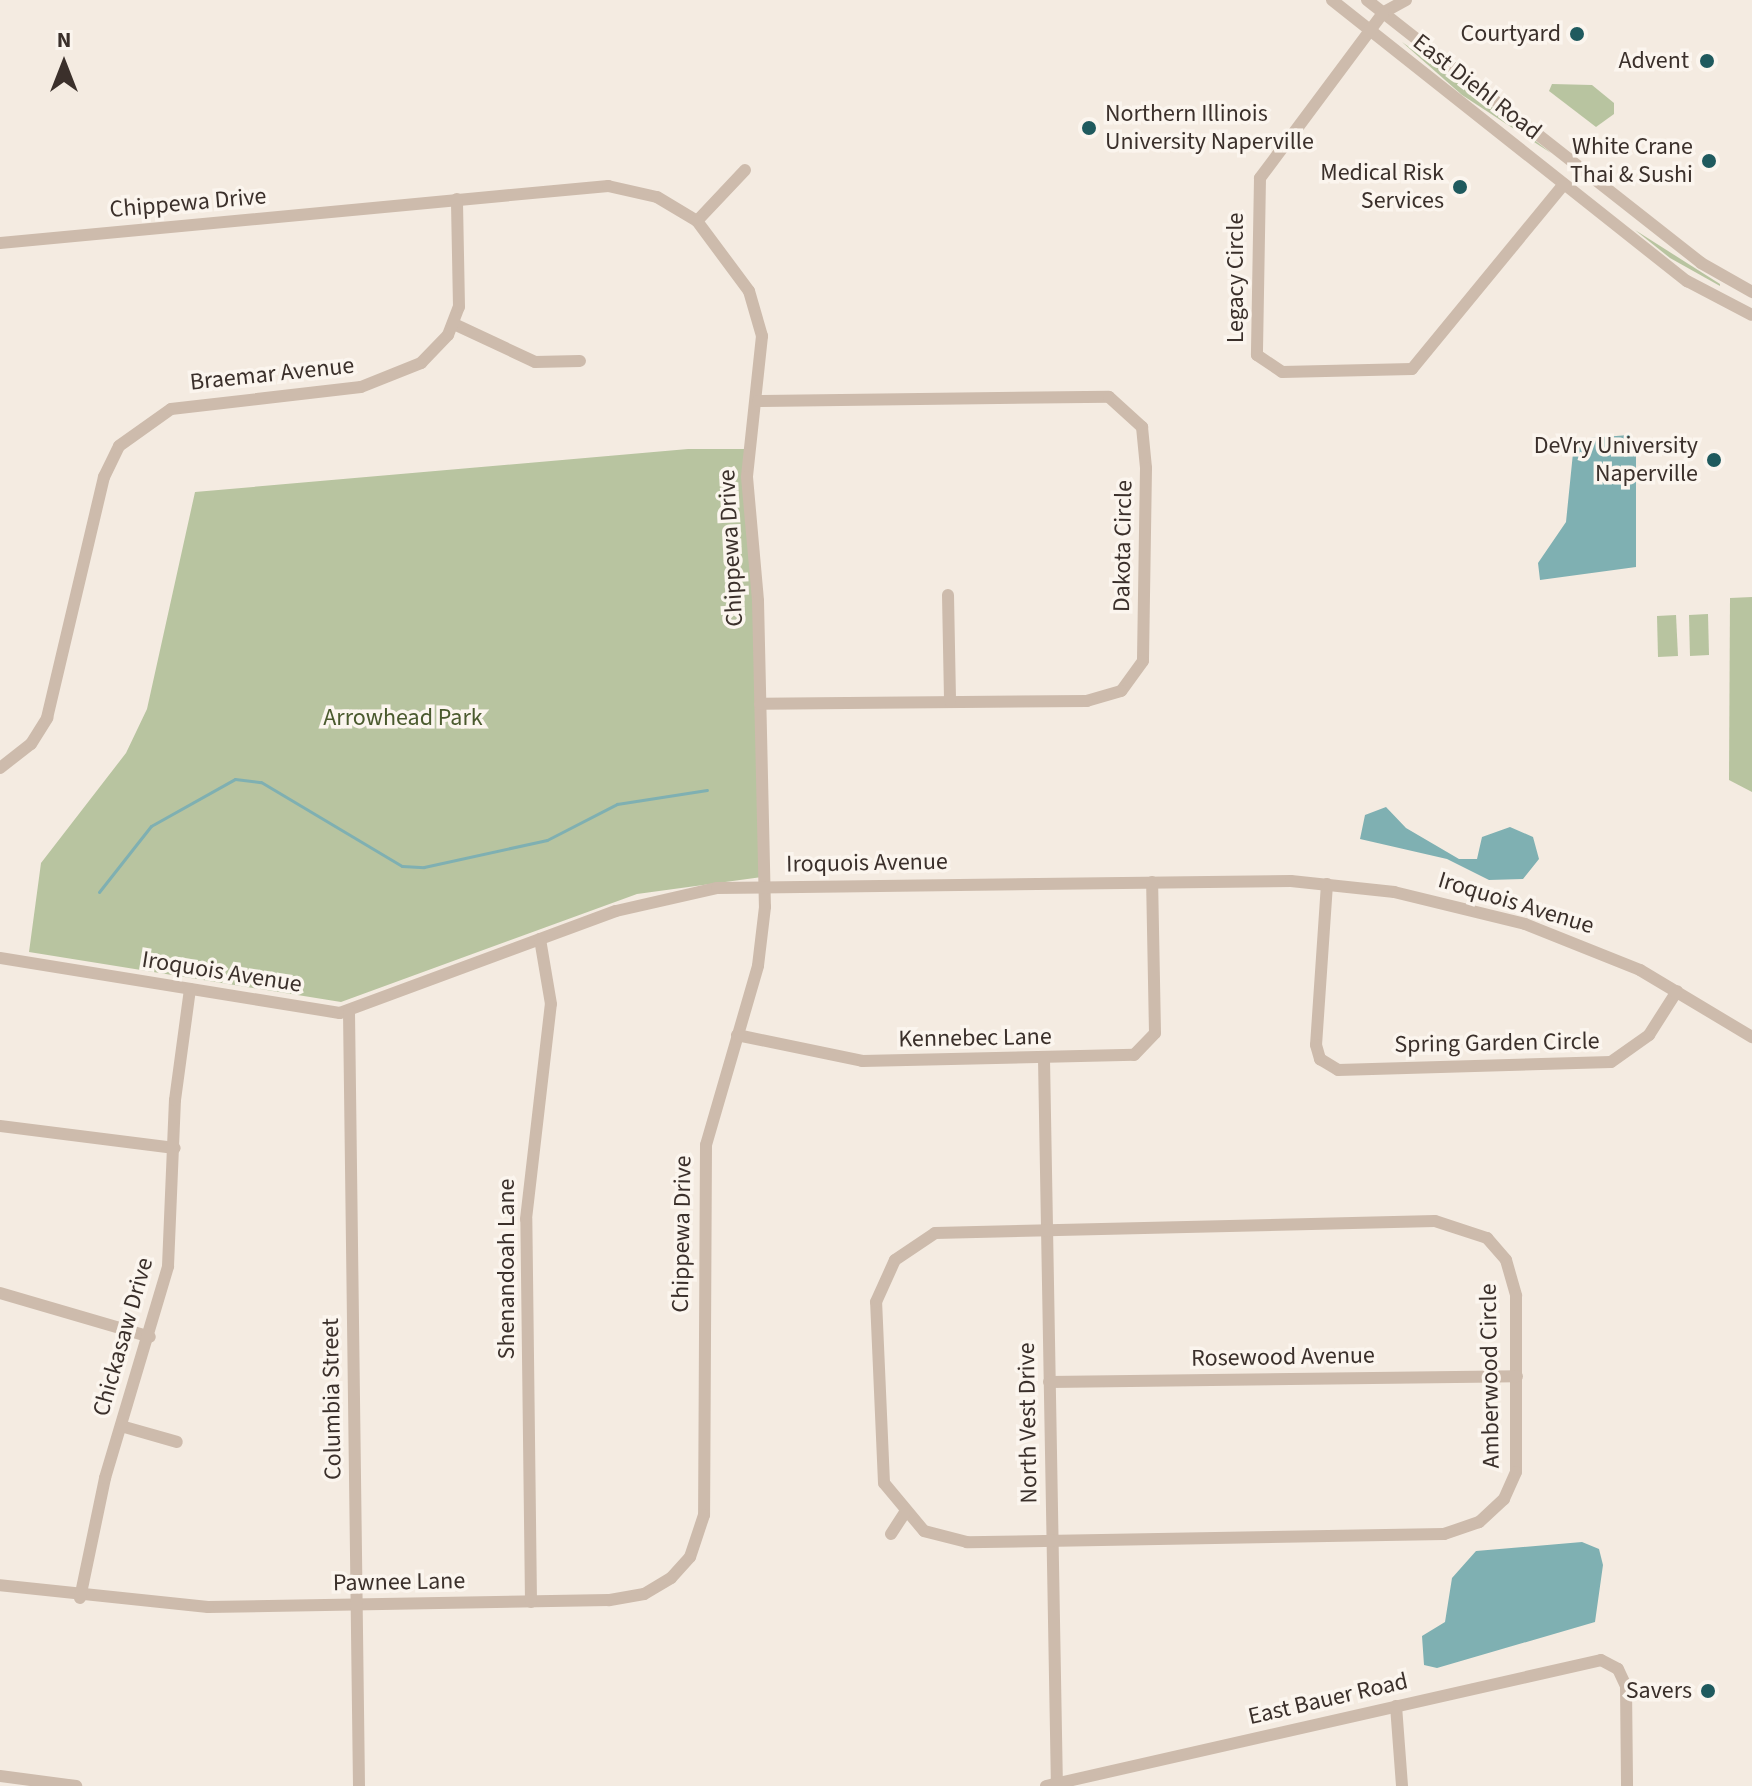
<!DOCTYPE html>
<html>
<head>
<meta charset="utf-8">
<style>
  body { margin:0 }
  #map { position:relative; width:1752px; height:1786px; overflow:hidden; background:#f4ebe1; font-family:"Source Sans 3",sans-serif }
  div>[style] { position:absolute }
  .green>* { inset:0; background:#b8c4a0 }
  .water>* { inset:0; background:#7fb0b2 }
  .stream>* { height:3px; margin:-1.5px; padding:0 1.5px; transform-origin:1.5px; border-radius:1.5px; background:#7fb0b2 }
  .minor>* { height:12px; margin:-6px; padding:0 6px; transform-origin:6px; border-radius:6px; background:#cdbbac }
  .dots>* { width:22px; height:22px; translate:-50% -50%; box-sizing:border-box; border:4px solid #fbf5ee; border-radius:50% }
  span { translate:-50% -50%; white-space:nowrap; text-align:center; line-height:1.15; -webkit-text-stroke:7px #fbf5ee; paint-order:stroke }
  .poi-label { font-size:24px; color:#3b302b }
  .right { translate:-100% -50%; text-align:right }
  .left { translate:0 -50%; text-align:left }
  .street-label { font-size:24px; color:#3b302b }
  .park-label { font-size:24px; color:#4a5a2e }
  .north { position:absolute; left:24px; top:24px; width:80px; height:80px; -webkit-text-stroke:6px #fbf5ee; paint-order:stroke; rotate:0deg; font-size:22px; font-weight:700; line-height:32px; text-align:center; color:#3b302b }
  .north::after { content:''; display:block; margin:auto; width:28px; height:36px; background:#3b302b; clip-path:polygon(50% 0,100% 100%,50% 72%,0 100%) }
</style>
</head>
<body>
<div id="map">
  <div class="green">
    <div style="clip-path:polygon(1402px 42px,1477px 95px,1551px 153px,1462px 95px)"></div>
    <div style="clip-path:polygon(1552px 84px,1592px 85px,1614px 103px,1614px 114px,1596px 127px,1549px 91px)"></div>
    <div style="clip-path:polygon(1635px 230px,1720px 284px,1720px 286px,1670px 258px)"></div>
    <div style="clip-path:polygon(688px 449px,748px 449px,762px 877px,637px 894px,341px 1002px,29px 952px,41px 863px,126px 753px,147px 709px,195px 492px)"></div>
    <div style="clip-path:polygon(1752px 597px,1752px 792px,1729px 780px,1730px 598px)"></div>
    <div style="clip-path:polygon(1708px 614px,1709px 655px,1690px 656px,1689px 615px)"></div>
    <div style="clip-path:polygon(1676px 615px,1678px 656px,1658px 657px,1657px 616px)"></div>
  </div>
  <div class="water">
    <div style="clip-path:polygon(1629px 435px,1636px 444px,1636px 567px,1540px 580px,1538px 563px,1566px 522px,1573px 453px,1590px 438px)"></div>
    <div style="clip-path:polygon(1386px 807px,1406px 828px,1459px 859px,1477px 859px,1482px 837px,1510px 827px,1533px 837px,1539px 859px,1523px 879px,1489px 880px,1447px 859px,1360px 839px,1365px 815px)"></div>
    <div style="clip-path:polygon(1582px 1542px,1599px 1549px,1603px 1565px,1595px 1622px,1437px 1668px,1424px 1665px,1422px 1636px,1445px 1622px,1452px 1578px,1476px 1551px)"></div>
  </div>
  <div class="stream">
    <div style="left:99px;top:892px;width:84px;rotate:-51.8deg"></div>
    <div style="left:151px;top:826px;width:96px;rotate:-29.2deg"></div>
    <div style="left:235px;top:779px;width:26px;rotate:7deg"></div>
    <div style="left:261px;top:782px;width:164px;rotate:30.8deg"></div>
    <div style="left:402px;top:866px;width:22px;rotate:3deg"></div>
    <div style="left:424px;top:867px;width:126px;rotate:-12.4deg"></div>
    <div style="left:547px;top:840px;width:79px;rotate:-27.2deg"></div>
    <div style="left:617px;top:804px;width:91px;rotate:-8.8deg"></div>
  </div>
  <div class="minor">
    <div style="left:1332px;top:0;width:453px;rotate:38.4deg"></div>
    <div style="left:1687px;top:281px;width:73px;rotate:27.6deg"></div>
    <div style="left:1367px;top:0;width:425px;rotate:38.2deg"></div>
    <div style="left:1701px;top:263px;width:59px;rotate:29.6deg"></div>
    <div style="left:1406px;top:0;width:26px;rotate:151deg"></div>
    <div style="left:1383px;top:13px;width:206px;rotate:126.7deg"></div>
    <div style="left:1260px;top:178px;width:177px;rotate:91deg"></div>
    <div style="left:1257px;top:355px;width:30px;rotate:34deg"></div>
    <div style="left:1282px;top:372px;width:130px;rotate:-1.3deg"></div>
    <div style="left:1412px;top:369px;width:239px;rotate:-50.6deg"></div>
    <div style="left:697px;top:221px;width:70px;rotate:-46.7deg"></div>
    <div style="left:0;top:243px;width:611px;rotate:-5.36deg"></div>
    <div style="left:608px;top:186px;width:50px;rotate:12.7deg"></div>
    <div style="left:657px;top:197px;width:47px;rotate:31deg"></div>
    <div style="left:697px;top:221px;width:87px;rotate:53.4deg"></div>
    <div style="left:749px;top:291px;width:47px;rotate:73.9deg"></div>
    <div style="left:762px;top:336px;width:142px;rotate:96.1deg"></div>
    <div style="left:747px;top:477px;width:124px;rotate:84.9deg"></div>
    <div style="left:758px;top:601px;width:306px;rotate:88.7deg"></div>
    <div style="left:765px;top:907px;width:59px;rotate:96.8deg"></div>
    <div style="left:758px;top:966px;width:186px;rotate:106.2deg"></div>
    <div style="left:706px;top:1145px;width:370px;rotate:90.3deg"></div>
    <div style="left:704px;top:1515px;width:44px;rotate:108.4deg"></div>
    <div style="left:690px;top:1557px;width:28px;rotate:132deg"></div>
    <div style="left:671px;top:1578px;width:31px;rotate:149deg"></div>
    <div style="left:644px;top:1594px;width:36px;rotate:170deg"></div>
    <div style="left:609px;top:1600px;width:401px;rotate:179deg"></div>
    <div style="left:208px;top:1607px;width:209px;rotate:-174deg"></div>
    <div style="left:454px;top:324px;width:89px;rotate:25.1deg"></div>
    <div style="left:535px;top:362px;width:45px;rotate:-1.3deg"></div>
    <div style="left:758px;top:401px;width:351px;rotate:-0.7deg"></div>
    <div style="left:1109px;top:397px;width:45px;rotate:42.3deg"></div>
    <div style="left:1142px;top:427px;width:41px;rotate:84.4deg"></div>
    <div style="left:1146px;top:468px;width:193px;rotate:90.9deg"></div>
    <div style="left:1143px;top:661px;width:37px;rotate:126deg"></div>
    <div style="left:1121px;top:691px;width:35px;rotate:164deg"></div>
    <div style="left:1087px;top:701px;width:327px;rotate:179.5deg"></div>
    <div style="left:948px;top:595px;width:106px;rotate:88.9deg"></div>
    <div style="left:0;top:768px;width:39px;rotate:-38deg"></div>
    <div style="left:31px;top:744px;width:31px;rotate:-58deg"></div>
    <div style="left:47px;top:718px;width:248px;rotate:-76.7deg"></div>
    <div style="left:104px;top:477px;width:34px;rotate:-64deg"></div>
    <div style="left:119px;top:446px;width:64px;rotate:-35.4deg"></div>
    <div style="left:171px;top:409px;width:191px;rotate:-6.6deg"></div>
    <div style="left:361px;top:387px;width:65px;rotate:-21.8deg"></div>
    <div style="left:421px;top:363px;width:39px;rotate:-46deg"></div>
    <div style="left:448px;top:335px;width:30px;rotate:-69deg"></div>
    <div style="left:459px;top:307px;width:108px;rotate:-91.1deg"></div>
    <div style="left:1327px;top:884px;width:161px;rotate:93.9deg"></div>
    <div style="left:1316px;top:1045px;width:15px;rotate:74deg"></div>
    <div style="left:1320px;top:1059px;width:21px;rotate:31deg"></div>
    <div style="left:1338px;top:1070px;width:273px;rotate:-1.7deg"></div>
    <div style="left:1611px;top:1062px;width:47px;rotate:-35.4deg"></div>
    <div style="left:1649px;top:1035px;width:52px;rotate:-57.5deg"></div>
    <div style="left:0;top:958px;width:344px;rotate:9.2deg"></div>
    <div style="left:340px;top:1013px;width:294px;rotate:-20.3deg"></div>
    <div style="left:616px;top:911px;width:104px;rotate:-12.8deg"></div>
    <div style="left:717px;top:888px;width:574px;rotate:-0.7deg"></div>
    <div style="left:1291px;top:881px;width:104px;rotate:6.1deg"></div>
    <div style="left:1394px;top:892px;width:135px;rotate:13.7deg"></div>
    <div style="left:1525px;top:924px;width:124px;rotate:21.8deg"></div>
    <div style="left:1640px;top:970px;width:131px;rotate:30.9deg"></div>
    <div style="left:349px;top:1012px;width:774px;rotate:89.26deg"></div>
    <div style="left:737px;top:1035px;width:128px;rotate:11.7deg"></div>
    <div style="left:862px;top:1061px;width:272px;rotate:-1.3deg"></div>
    <div style="left:1134px;top:1055px;width:30px;rotate:-46deg"></div>
    <div style="left:1155px;top:1033px;width:151px;rotate:-91.1deg"></div>
    <div style="left:1044px;top:1059px;width:727px;rotate:88.98deg"></div>
    <div style="left:0;top:1126px;width:176px;rotate:7.2deg"></div>
    <div style="left:1435px;top:1221px;width:55px;rotate:18.1deg"></div>
    <div style="left:1487px;top:1238px;width:29px;rotate:49deg"></div>
    <div style="left:1506px;top:1260px;width:37px;rotate:74deg"></div>
    <div style="left:1516px;top:1296px;width:176px;rotate:90deg"></div>
    <div style="left:1516px;top:1472px;width:30px;rotate:114deg"></div>
    <div style="left:1504px;top:1499px;width:34px;rotate:137deg"></div>
    <div style="left:1479px;top:1522px;width:37px;rotate:161deg"></div>
    <div style="left:1444px;top:1534px;width:477px;rotate:179deg"></div>
    <div style="left:967px;top:1542px;width:44px;rotate:-165.7deg"></div>
    <div style="left:924px;top:1531px;width:62px;rotate:-129.8deg"></div>
    <div style="left:884px;top:1483px;width:181px;rotate:-92.5deg"></div>
    <div style="left:876px;top:1302px;width:46px;rotate:-65.7deg"></div>
    <div style="left:895px;top:1260px;width:48px;rotate:-34deg"></div>
    <div style="left:935px;top:1233px;width:500px;rotate:-1.37deg"></div>
    <div style="left:0;top:1293px;width:156px;rotate:16.3deg"></div>
    <div style="left:1049px;top:1382px;width:468px;rotate:-0.7deg"></div>
    <div style="left:121px;top:1426px;width:58px;rotate:15.9deg"></div>
    <div style="left:891px;top:1534px;width:24px;rotate:-57deg"></div>
    <div style="left:80px;top:1598px;width:123px;rotate:-78.2deg"></div>
    <div style="left:105px;top:1478px;width:221px;rotate:-73.4deg"></div>
    <div style="left:168px;top:1266px;width:166px;rotate:-87.6deg"></div>
    <div style="left:175px;top:1100px;width:112px;rotate:-82.3deg"></div>
    <div style="left:531px;top:1602px;width:383px;rotate:-90.7deg"></div>
    <div style="left:526px;top:1219px;width:216px;rotate:-83.4deg"></div>
    <div style="left:551px;top:1004px;width:66px;rotate:-99.6deg"></div>
    <div style="left:1396px;top:1706px;width:80px;rotate:85.7deg"></div>
    <div style="left:0;top:1776px;width:77px;rotate:7.5deg"></div>
    <div style="left:1046px;top:1786px;width:569px;rotate:-12.79deg"></div>
    <div style="left:1601px;top:1660px;width:19px;rotate:28deg"></div>
    <div style="left:1618px;top:1669px;width:19px;rotate:65deg"></div>
    <div style="left:1626px;top:1686px;width:100px;rotate:89.4deg"></div>
  </div>
  <div class="dots">
    <div style="left:1577px;top:34px;background:#1f5a5e"></div>
    <div style="left:1707px;top:61px;background:#1f5a5e"></div>
    <div style="left:1089px;top:128px;background:#1f5a5e"></div>
    <div style="left:1709px;top:161px;background:#1f5a5e"></div>
    <div style="left:1460px;top:187px;background:#1f5a5e"></div>
    <div style="left:1714px;top:460px;background:#1f5a5e"></div>
    <div style="left:1708px;top:1691px;background:#1f5a5e"></div>
  </div>
  <div class="poi-label">
    <span class="right" style="left:1561px;top:34px">Courtyard</span>
    <span class="right" style="left:1689px;top:61px">Advent</span>
    <span class="left" style="left:1105px;top:128px">Northern Illinois<br>University Naperville</span>
    <span class="right" style="left:1693px;top:161px">White Crane<br>Thai &amp; Sushi</span>
    <span class="right" style="left:1444px;top:187px">Medical Risk<br>Services</span>
    <span class="right" style="left:1698px;top:460px">DeVry University<br>Naperville</span>
    <span class="right" style="left:1692px;top:1691px">Savers</span>
  </div>
  <div class="street-label">
    <span style="left:1477px;top:87px;rotate:38deg">East Diehl Road</span>
    <span style="left:188px;top:203px;rotate:-5deg">Chippewa Drive</span>
    <span style="left:1236px;top:278px;rotate:-90deg">Legacy Circle</span>
    <span style="left:272px;top:374px;rotate:-6deg">Braemar Avenue</span>
    <span style="left:1123px;top:546px;rotate:-89deg">Dakota Circle</span>
    <span style="left:731px;top:548px;rotate:-93deg">Chippewa Drive</span>
    <span style="left:867px;top:863px;rotate:-1deg">Iroquois Avenue</span>
    <span style="left:1516px;top:903px;rotate:17deg">Iroquois Avenue</span>
    <span style="left:222px;top:972px;rotate:9deg">Iroquois Avenue</span>
    <span style="left:975px;top:1038px;rotate:-1deg">Kennebec Lane</span>
    <span style="left:1497px;top:1043px;rotate:-1deg">Spring Garden Circle</span>
    <span style="left:682px;top:1234px;rotate:-89deg">Chippewa Drive</span>
    <span style="left:507px;top:1269px;rotate:-90deg">Shenandoah Lane</span>
    <span style="left:123px;top:1337px;rotate:-74deg">Chickasaw Drive</span>
    <span style="left:1283px;top:1357px;rotate:-1deg">Rosewood Avenue</span>
    <span style="left:1490px;top:1376px;rotate:-91deg">Amberwood Circle</span>
    <span style="left:332px;top:1399px;rotate:-91deg">Columbia Street</span>
    <span style="left:1028px;top:1423px;rotate:-91deg">North Vest Drive</span>
    <span style="left:399px;top:1582px;rotate:-1deg">Pawnee Lane</span>
    <span style="left:1328px;top:1699px;rotate:-13deg">East Bauer Road</span>
  </div>
  <div class="park-label">
    <span style="left:403px;top:718px">Arrowhead Park</span>
  </div>
  <div class="north">N</div>
</div>
</body>
</html>
